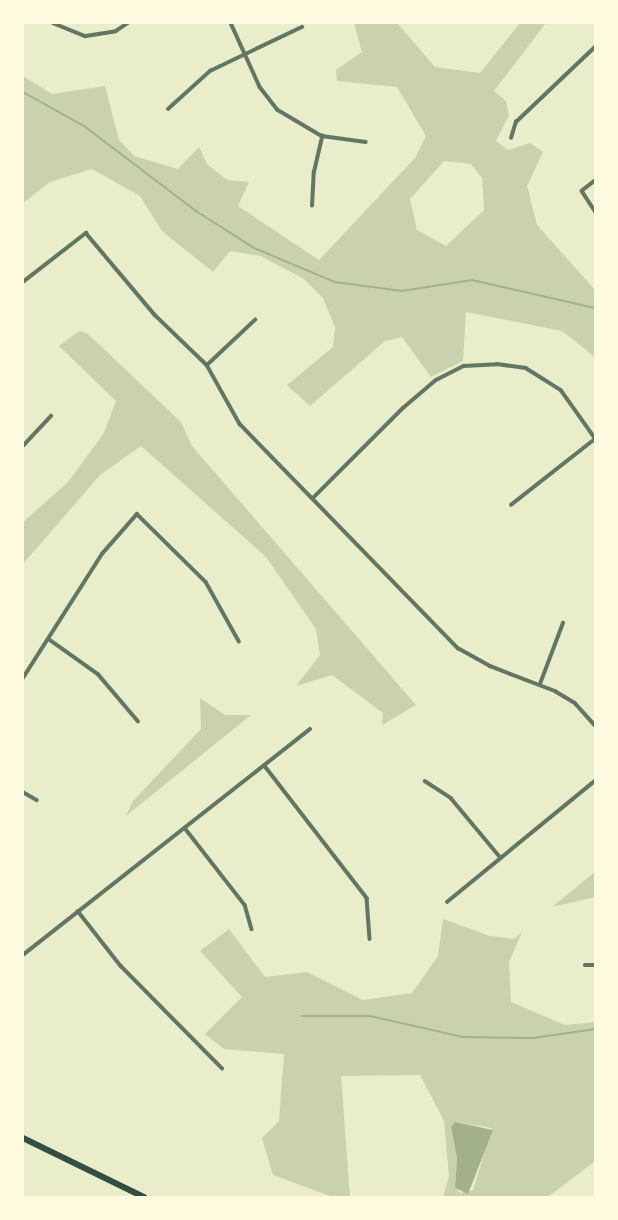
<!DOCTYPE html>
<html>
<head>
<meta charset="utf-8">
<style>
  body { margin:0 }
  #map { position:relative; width:618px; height:1220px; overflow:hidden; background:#e9edc9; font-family:Ubuntu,sans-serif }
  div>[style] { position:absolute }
  .green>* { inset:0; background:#cad2ad }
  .water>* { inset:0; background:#a3b18a }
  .stream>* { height:2px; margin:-1px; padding:0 1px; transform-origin:1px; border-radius:1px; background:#a3b18a }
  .minor>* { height:3.5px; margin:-1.75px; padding:0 1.75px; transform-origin:1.75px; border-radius:1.75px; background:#617663 }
  .primary>* { height:6px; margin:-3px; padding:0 3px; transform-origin:3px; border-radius:3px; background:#344e41 }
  span { translate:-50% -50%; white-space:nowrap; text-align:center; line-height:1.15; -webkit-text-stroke:6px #fefae0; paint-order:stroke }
  .frame { position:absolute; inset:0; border:24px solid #fefae0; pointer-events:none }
</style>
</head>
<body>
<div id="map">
  <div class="green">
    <div style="clip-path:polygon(evenodd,354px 23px,397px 23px,435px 67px,480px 73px,520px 23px,546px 23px,494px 91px,506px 101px,509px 115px,496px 141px,508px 150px,530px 143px,543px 152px,527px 186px,537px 225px,595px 290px,595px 357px,562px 331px,466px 312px,463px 361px,431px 377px,402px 337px,385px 341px,310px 406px,287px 385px,333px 347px,335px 327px,323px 298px,304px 279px,261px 256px,230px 251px,213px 272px,162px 231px,140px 196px,92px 169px,50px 182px,23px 203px,23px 76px,52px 94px,105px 86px,119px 140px,134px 156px,178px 169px,199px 147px,207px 164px,227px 180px,249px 182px,238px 206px,319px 260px,415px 158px,426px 136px,397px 87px,337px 81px,336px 70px,362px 52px,354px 23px,444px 161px,471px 164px,482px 178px,484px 210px,446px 246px,417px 230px,410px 199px,444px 161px)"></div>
    <div style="clip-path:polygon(79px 331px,87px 333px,181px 422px,192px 446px,416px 705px,382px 725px,383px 713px,332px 675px,296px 686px,320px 655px,316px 629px,266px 557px,141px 446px,100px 475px,23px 564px,23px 522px,68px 482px,104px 433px,116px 401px,59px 346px)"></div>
    <div style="clip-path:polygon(200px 698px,225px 715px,251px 715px,126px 816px,133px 801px,201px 729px)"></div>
    <div style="clip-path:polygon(595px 872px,595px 897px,552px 907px)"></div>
    <div style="clip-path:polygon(evenodd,443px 919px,490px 936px,514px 939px,522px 932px,509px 962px,511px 1002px,565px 1025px,595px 1022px,595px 1161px,548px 1197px,443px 1197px,449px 1176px,444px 1121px,420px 1075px,341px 1076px,350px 1197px,333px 1197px,273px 1175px,262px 1138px,279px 1121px,284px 1054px,224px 1049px,205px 1034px,242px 997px,200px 951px,229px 929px,265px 977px,307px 972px,363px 1000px,412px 993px,438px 956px,443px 919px,455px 1122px,492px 1128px,473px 1190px,460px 1193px,455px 1188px,457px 1158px,451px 1127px,455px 1122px)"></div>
  </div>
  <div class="water">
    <div style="clip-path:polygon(455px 1122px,493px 1130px,468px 1194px,455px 1188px,457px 1158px,451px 1127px)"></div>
  </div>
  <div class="stream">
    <div style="left:23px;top:92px;width:70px;rotate:29.1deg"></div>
    <div style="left:84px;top:126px;width:141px;rotate:37.2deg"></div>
    <div style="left:196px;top:211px;width:69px;rotate:32.5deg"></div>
    <div style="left:254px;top:248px;width:88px;rotate:22.8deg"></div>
    <div style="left:335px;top:282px;width:68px;rotate:7.7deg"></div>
    <div style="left:402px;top:291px;width:71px;rotate:-8.9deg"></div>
    <div style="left:472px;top:280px;width:126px;rotate:12.8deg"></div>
    <div style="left:302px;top:1016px;width:68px"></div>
    <div style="left:370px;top:1016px;width:95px;rotate:12.7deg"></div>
    <div style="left:463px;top:1037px;width:70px;rotate:0.8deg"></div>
    <div style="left:533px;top:1038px;width:63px;rotate:-8.3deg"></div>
  </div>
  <div class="minor">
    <div style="left:53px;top:23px;width:35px;rotate:22deg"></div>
    <div style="left:86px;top:36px;width:30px;rotate:-9deg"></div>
    <div style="left:116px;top:31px;width:14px;rotate:-34deg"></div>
    <div style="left:231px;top:23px;width:70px;rotate:65.6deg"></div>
    <div style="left:260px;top:87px;width:29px;rotate:52deg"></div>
    <div style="left:278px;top:110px;width:51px;rotate:30.6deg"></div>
    <div style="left:322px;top:136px;width:44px;rotate:7.8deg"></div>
    <div style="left:168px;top:109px;width:57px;rotate:-42.1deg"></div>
    <div style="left:210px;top:71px;width:102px;rotate:-25.6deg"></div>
    <div style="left:511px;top:138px;width:17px;rotate:-73deg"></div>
    <div style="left:516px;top:122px;width:109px;rotate:-43.5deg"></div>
    <div style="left:595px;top:181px;width:16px;rotate:142deg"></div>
    <div style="left:582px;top:191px;width:24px;rotate:57deg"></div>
    <div style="left:312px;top:206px;width:34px;rotate:-87deg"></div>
    <div style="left:314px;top:172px;width:37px;rotate:-77deg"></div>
    <div style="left:23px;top:282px;width:80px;rotate:-37.9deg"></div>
    <div style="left:86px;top:233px;width:107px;rotate:49.9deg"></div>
    <div style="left:155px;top:315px;width:72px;rotate:43.9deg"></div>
    <div style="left:207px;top:365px;width:68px;rotate:60.8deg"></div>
    <div style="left:240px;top:424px;width:313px;rotate:45.8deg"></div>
    <div style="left:458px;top:648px;width:37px;rotate:29deg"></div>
    <div style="left:490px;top:666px;width:70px;rotate:21deg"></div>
    <div style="left:555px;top:691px;width:23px;rotate:31deg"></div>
    <div style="left:575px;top:703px;width:30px;rotate:48deg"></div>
    <div style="left:207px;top:365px;width:66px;rotate:-43.2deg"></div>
    <div style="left:23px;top:446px;width:41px;rotate:-47deg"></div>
    <div style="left:314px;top:497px;width:126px;rotate:-45deg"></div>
    <div style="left:403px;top:408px;width:43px;rotate:-40.3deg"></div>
    <div style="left:436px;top:380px;width:31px;rotate:-27deg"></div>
    <div style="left:464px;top:366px;width:33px;rotate:-3deg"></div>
    <div style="left:497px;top:364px;width:29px;rotate:8deg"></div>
    <div style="left:526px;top:368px;width:41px;rotate:32.2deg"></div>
    <div style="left:561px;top:390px;width:59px;rotate:54.7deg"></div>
    <div style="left:511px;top:505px;width:107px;rotate:-38.2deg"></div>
    <div style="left:50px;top:640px;width:59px;rotate:35.3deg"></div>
    <div style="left:98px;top:674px;width:62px;rotate:49.6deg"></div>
    <div style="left:23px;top:678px;width:147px;rotate:-57.5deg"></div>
    <div style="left:102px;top:554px;width:53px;rotate:-48.8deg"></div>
    <div style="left:137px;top:514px;width:97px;rotate:44.6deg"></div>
    <div style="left:206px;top:582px;width:68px;rotate:60.8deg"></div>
    <div style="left:540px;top:684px;width:65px;rotate:-69.3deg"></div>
    <div style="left:265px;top:766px;width:167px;rotate:52.3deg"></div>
    <div style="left:367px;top:898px;width:41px;rotate:85.8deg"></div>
    <div style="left:425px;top:781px;width:31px;rotate:33deg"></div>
    <div style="left:451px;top:798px;width:78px;rotate:50.2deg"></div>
    <div style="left:23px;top:792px;width:16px;rotate:30deg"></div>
    <div style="left:185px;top:828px;width:98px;rotate:52.1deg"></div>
    <div style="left:245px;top:905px;width:25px;rotate:74deg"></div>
    <div style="left:447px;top:902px;width:191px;rotate:-39.3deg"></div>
    <div style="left:78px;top:911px;width:70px;rotate:52deg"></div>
    <div style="left:121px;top:966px;width:144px;rotate:45.3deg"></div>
    <div style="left:23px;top:955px;width:365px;rotate:-38.2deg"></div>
    <div style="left:585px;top:965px;width:10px"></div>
  </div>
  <div class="primary">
    <div style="left:23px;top:1138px;width:135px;rotate:26deg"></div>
  </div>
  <div class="frame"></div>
</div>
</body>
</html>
